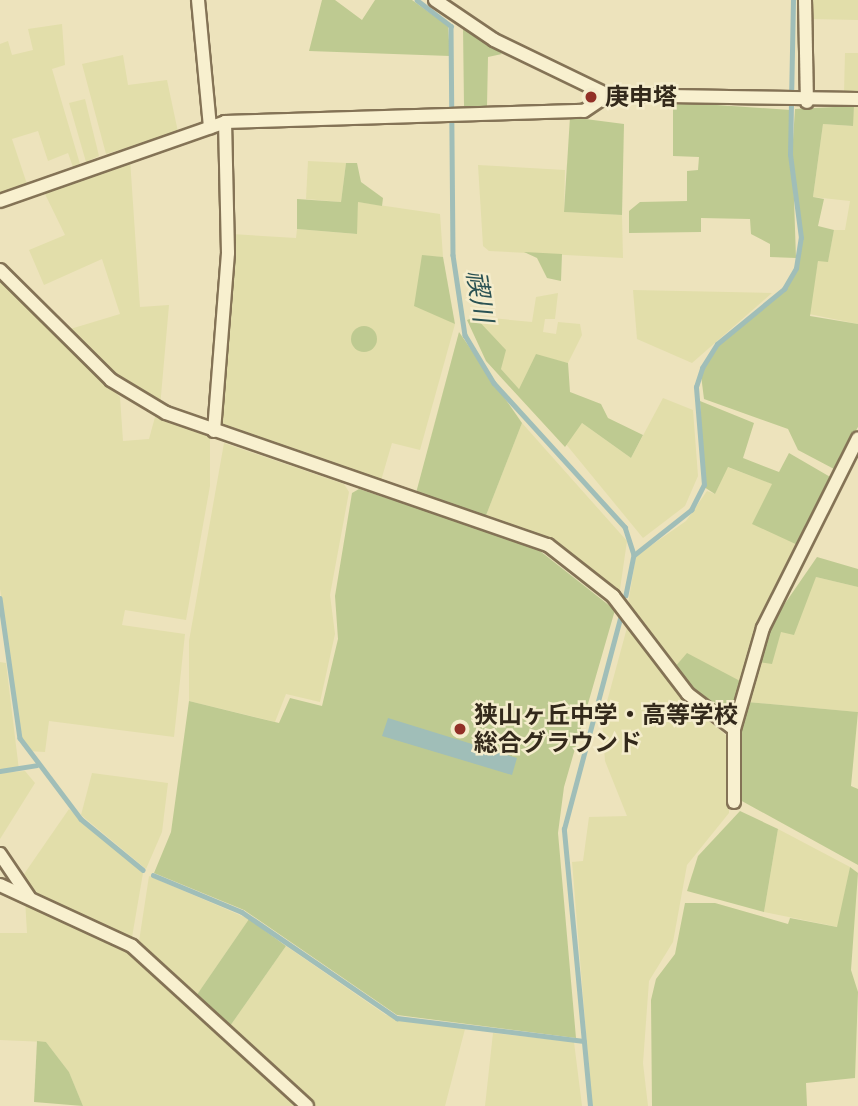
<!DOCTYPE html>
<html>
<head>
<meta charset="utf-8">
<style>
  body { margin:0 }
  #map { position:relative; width:858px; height:1106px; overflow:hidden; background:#ede3bc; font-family:Merriweather,"Noto Sans JP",serif }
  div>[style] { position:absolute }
  .farmland>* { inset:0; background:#e2deaa }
  .green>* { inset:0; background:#beca91 }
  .round { border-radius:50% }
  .water>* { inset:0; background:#a0beb8 }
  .stream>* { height:4.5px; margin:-2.25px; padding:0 2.25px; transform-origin:2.25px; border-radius:2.25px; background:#a0beb8 }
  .roads { filter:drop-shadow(2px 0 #847356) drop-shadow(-2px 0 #847356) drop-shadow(0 2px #847356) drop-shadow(0 -2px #847356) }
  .minor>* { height:12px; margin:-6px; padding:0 6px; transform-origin:6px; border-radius:6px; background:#f8f0cf }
  .dots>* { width:19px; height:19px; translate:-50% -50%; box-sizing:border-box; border:4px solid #f4eccc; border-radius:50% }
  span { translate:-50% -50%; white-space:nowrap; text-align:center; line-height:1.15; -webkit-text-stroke:5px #f4eccc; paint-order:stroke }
  .poi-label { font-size:24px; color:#33291b; font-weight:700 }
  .left { translate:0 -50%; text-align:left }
  .water-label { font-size:26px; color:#2a5253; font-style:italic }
</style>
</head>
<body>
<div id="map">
  <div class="farmland">
    <div style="clip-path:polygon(810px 0,858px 0,858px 20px,810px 19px)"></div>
    <div style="clip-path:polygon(62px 24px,65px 65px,52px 69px,80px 164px,73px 167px,68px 153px,48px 161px,38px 131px,12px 139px,27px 184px,0 195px,0 44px,8px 41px,12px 55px,33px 50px,28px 29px)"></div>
    <div style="clip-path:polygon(845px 53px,858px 53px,858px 92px,844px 93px)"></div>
    <div style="clip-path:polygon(123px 55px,128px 85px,167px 80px,178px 132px,106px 154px,82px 64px)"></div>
    <div style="clip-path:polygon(85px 99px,99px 156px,86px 162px,69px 103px)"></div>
    <div style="clip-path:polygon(854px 106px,858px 106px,858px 324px,809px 314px,818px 261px,828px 261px,834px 230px,845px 230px,850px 201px,813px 197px,823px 124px,852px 126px)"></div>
    <div style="clip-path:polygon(130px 159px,140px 307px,169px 305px,160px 407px,127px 387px,67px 330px,120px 314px,102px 259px,44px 285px,29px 250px,65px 235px,44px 192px)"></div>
    <div style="clip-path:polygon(308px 161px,346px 163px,341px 202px,306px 199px)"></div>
    <div style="clip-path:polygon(478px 165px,565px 170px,564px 212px,622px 215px,623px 258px,489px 251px,483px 246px)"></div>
    <div style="clip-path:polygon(358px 202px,440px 214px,443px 257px,422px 256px,433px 312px,455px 324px,420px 450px,392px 443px,380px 484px,225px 430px,222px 423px,232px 234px,296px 238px,297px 229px,356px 234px)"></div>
    <div style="clip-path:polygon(0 277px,120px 397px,123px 441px,149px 439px,155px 417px,210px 435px,210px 486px,186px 620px,125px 610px,122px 625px,185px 634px,174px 737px,49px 721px,45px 752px,28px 751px,22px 738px,0 589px)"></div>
    <div style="clip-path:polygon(633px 290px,772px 293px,692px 363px,637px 339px)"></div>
    <div style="clip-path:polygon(558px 293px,555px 319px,545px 319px,543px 332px,556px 334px,558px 322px,580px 324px,582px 335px,568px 363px,536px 355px,519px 389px,501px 369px,503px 347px,481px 329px,481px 317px,532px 322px,536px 297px)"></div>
    <div style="clip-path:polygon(663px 398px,693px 410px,698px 476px,685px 506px,643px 538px,565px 443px,582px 423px,631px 458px)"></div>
    <div style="clip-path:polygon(522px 423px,627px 541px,619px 596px,549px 540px,485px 518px)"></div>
    <div style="clip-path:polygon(224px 443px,344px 484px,349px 492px,330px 595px,335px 634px,320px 702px,286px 694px,275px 722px,189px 701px,189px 641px)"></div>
    <div style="clip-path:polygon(727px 467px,773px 484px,802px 547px,754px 633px,742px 682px,684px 658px,674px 668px,628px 604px,636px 556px,686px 521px,707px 491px,715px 494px)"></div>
    <div style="clip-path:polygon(816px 577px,858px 587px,858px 712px,747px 702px,758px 662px)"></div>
    <div style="clip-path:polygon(628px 624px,686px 700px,730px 739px,729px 813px,687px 865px,673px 942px,649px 981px,643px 1063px,648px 1106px,592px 1106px,572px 862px,583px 861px,589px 817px,627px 816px,605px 761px,602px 720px)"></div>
    <div style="clip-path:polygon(0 662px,6px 663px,19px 770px,9px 772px,0 769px)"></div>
    <div style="clip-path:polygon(25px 771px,35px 783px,0 839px,0 773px)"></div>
    <div style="clip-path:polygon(92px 773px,168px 783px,162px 832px,146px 869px,81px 815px)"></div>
    <div style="clip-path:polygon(69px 809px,143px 873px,131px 943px,37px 896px,22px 877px)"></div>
    <div style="clip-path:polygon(778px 829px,850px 867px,838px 927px,764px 912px)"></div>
    <div style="clip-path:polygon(149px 876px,249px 919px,194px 999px,138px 948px)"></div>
    <div style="clip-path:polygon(25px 899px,131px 952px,299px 1106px,83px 1106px,69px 1072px,46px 1042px,0 1040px,0 933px,27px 933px)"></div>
    <div style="clip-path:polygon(286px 946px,386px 1015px,465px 1029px,445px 1106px,314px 1106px,228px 1029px)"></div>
    <div style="clip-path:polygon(493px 1033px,574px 1042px,582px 1106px,485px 1106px)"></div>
  </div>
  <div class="green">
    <div style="clip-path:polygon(322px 0,335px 0,362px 20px,375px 0,412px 0,448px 26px,450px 56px,309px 51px)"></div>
    <div style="clip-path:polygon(463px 27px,502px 54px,488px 57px,487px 106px,464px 106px)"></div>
    <div style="clip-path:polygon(673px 102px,791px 110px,796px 258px,770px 257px,770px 244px,751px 234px,750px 219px,701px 218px,701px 232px,629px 233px,629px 211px,640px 202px,687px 201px,687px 171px,698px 170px,699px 157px,673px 156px)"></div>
    <div style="clip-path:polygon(854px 106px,853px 126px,823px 124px,813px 197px,824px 199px,818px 226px,834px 230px,828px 262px,818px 261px,810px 316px,858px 324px,858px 427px,834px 469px,798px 450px,788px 429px,704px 399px,701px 375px,720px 342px,785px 289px,797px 269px,802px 237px,792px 155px,795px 109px)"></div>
    <div style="clip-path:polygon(570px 117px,624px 124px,622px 215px,564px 212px)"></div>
    <div style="clip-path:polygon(346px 163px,357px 163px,361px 182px,383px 198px,382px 206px,358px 202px,357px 234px,297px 229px,297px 199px,341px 202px)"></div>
    <div style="clip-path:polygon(524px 252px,562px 254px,561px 281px,547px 278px,537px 258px)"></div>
    <div style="clip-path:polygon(422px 255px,443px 257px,455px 324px,414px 306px)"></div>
    <div style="clip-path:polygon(475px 317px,506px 350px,501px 369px,519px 389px,536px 354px,568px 363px,570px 392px,601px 404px,608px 418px,643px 435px,631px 458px,582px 423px,565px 447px,486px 361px,467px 320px)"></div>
    <div class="round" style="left:351px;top:326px;width:26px;height:26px"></div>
    <div style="clip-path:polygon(459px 332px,522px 423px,485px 518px,416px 493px)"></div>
    <div style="clip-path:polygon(700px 401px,754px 423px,743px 458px,779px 472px,789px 453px,832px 478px,802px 547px,752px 524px,772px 484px,728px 467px,715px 494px,704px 487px)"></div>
    <div style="clip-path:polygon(359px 489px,535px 547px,615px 610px,564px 787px,558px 833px,576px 1038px,397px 1015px,244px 910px,154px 873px,171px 832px,189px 701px,279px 723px,290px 698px,322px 706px,338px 639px,335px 596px,352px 493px)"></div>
    <div style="clip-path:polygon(817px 557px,858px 569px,858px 587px,816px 577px,794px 635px,781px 632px,772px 664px,758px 662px,766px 631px)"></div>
    <div style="clip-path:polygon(687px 653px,742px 682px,730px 717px,701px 701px,674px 668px)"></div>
    <div style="clip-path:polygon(747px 702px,858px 712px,851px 786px,858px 789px,858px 865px,740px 800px,736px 740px)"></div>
    <div style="clip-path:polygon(740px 811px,778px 829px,764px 912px,687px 891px,698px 856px)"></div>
    <div style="clip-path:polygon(850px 867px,858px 873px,851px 970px,858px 992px,855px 1078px,806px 1083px,807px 1106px,652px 1106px,651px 1000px,656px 979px,675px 954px,685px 903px,715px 903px,788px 924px,790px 918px,837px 927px)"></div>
    <div style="clip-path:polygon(249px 919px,286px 946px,228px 1029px,194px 999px)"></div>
    <div style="clip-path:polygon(37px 1041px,46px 1042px,69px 1072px,83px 1106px,34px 1102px)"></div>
  </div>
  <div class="water">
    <div style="clip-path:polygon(388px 718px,517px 758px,512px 775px,382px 736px)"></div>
  </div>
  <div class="stream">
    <div style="left:417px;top:0;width:43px;rotate:37.4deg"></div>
    <div style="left:451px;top:26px;width:229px;rotate:89.5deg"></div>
    <div style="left:453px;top:255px;width:81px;rotate:81.5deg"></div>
    <div style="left:465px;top:335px;width:56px;rotate:58.9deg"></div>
    <div style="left:494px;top:383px;width:195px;rotate:47.7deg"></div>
    <div style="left:625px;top:527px;width:29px;rotate:72deg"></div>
    <div style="left:634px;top:555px;width:41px;rotate:101.3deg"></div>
    <div style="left:634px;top:555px;width:73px;rotate:-38.3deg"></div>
    <div style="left:691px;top:510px;width:28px;rotate:-63deg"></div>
    <div style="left:704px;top:485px;width:98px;rotate:-94.7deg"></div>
    <div style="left:696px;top:387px;width:20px;rotate:-72deg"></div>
    <div style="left:702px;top:368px;width:28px;rotate:-58deg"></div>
    <div style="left:717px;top:344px;width:87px;rotate:-39.4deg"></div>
    <div style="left:784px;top:289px;width:24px;rotate:-60deg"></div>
    <div style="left:796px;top:268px;width:30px;rotate:-81deg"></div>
    <div style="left:801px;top:238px;width:84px;rotate:-97.5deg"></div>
    <div style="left:790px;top:155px;width:155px;rotate:-88.9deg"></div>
    <div style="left:0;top:598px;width:141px;rotate:81.9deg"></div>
    <div style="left:20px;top:738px;width:101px;rotate:53deg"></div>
    <div style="left:81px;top:819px;width:80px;rotate:39.4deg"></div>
    <div style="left:0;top:771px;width:37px;rotate:-9deg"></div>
    <div style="left:153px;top:875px;width:96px;rotate:22.6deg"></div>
    <div style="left:242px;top:912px;width:188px;rotate:34.4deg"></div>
    <div style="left:397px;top:1018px;width:188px;rotate:7deg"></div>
    <div style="left:590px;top:1106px;width:278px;rotate:-95.4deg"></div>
    <div style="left:564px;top:829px;width:217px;rotate:-75.1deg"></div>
  </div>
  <div class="roads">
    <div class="minor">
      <div style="left:198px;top:0;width:128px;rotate:84.6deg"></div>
      <div style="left:435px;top:0;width:71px;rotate:34.1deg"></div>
      <div style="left:494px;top:40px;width:127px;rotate:25.8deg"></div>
      <div style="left:805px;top:0;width:102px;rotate:88.9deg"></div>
      <div style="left:0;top:201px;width:238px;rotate:-19.3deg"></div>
      <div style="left:225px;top:122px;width:359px;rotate:-1.8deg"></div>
      <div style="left:584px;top:111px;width:29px;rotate:-34deg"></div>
      <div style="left:608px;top:95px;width:250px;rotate:0.9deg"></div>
      <div style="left:0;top:270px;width:156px;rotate:44.7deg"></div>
      <div style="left:111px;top:380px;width:64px;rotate:31deg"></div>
      <div style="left:166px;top:413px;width:404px;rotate:19.1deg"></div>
      <div style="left:548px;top:545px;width:83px;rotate:38.1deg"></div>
      <div style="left:613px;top:596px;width:123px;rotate:52.6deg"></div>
      <div style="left:688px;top:694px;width:58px;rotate:37.3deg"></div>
      <div style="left:214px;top:431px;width:179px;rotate:-85.5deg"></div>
      <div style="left:228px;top:253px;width:131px;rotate:-91.3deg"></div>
      <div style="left:734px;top:802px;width:73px;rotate:-90deg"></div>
      <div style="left:734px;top:729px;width:105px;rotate:-74deg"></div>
      <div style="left:763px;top:628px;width:212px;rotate:-63.4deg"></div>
      <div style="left:0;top:854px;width:52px;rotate:56deg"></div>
      <div style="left:0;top:885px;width:145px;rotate:24.8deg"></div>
      <div style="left:132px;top:946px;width:237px;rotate:42.4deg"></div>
    </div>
  </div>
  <div class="dots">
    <div style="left:591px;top:97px;background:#923027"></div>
    <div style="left:460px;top:729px;background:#923027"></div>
  </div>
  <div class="poi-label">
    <span class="left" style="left:605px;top:97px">庚申塔</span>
    <span class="left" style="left:474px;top:729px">狭山ヶ丘中学・高等学校<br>総合グラウンド</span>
  </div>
  <div class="water-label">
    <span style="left:480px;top:296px;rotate:81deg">禊川</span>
  </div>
</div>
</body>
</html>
